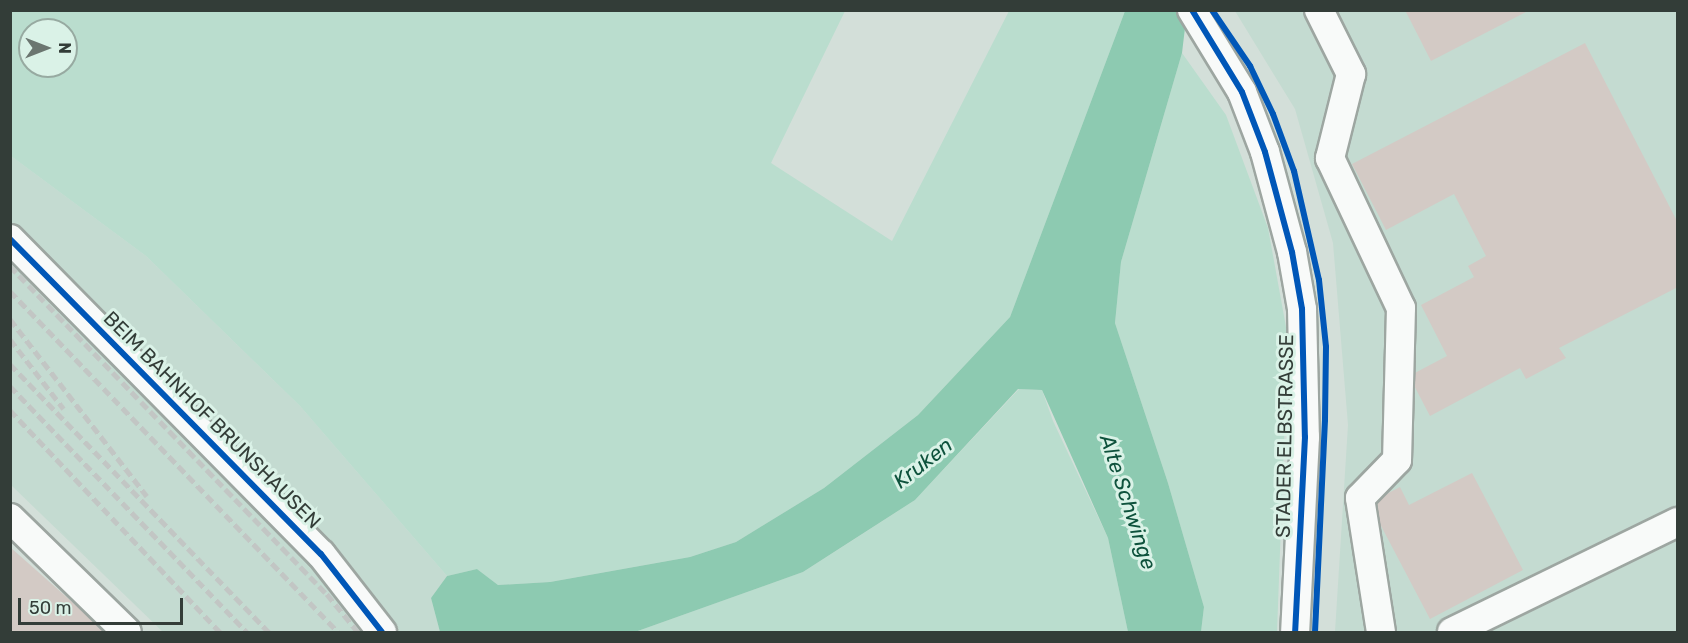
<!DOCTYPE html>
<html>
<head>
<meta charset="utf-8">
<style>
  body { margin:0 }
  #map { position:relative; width:1688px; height:643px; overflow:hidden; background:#d3dfd9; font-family:Rubik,sans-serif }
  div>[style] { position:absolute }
  .built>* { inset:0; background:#c4dbd1 }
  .green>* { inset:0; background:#baddce }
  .water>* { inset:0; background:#8dcab1 }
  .building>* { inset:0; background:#d3cac5 }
  .roads { filter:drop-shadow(2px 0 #9da6a1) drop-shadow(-2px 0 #9da6a1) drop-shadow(0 2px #9da6a1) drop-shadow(0 -2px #9da6a1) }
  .minor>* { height:28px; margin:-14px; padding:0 14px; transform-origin:14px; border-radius:14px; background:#f8faf9 }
  .rail>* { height:4.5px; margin-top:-2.25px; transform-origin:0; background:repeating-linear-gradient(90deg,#c2c6c4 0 9px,transparent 0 13.5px) }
  .cycleway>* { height:6px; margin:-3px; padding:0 3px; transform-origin:3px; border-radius:3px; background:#0057b8 }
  span { translate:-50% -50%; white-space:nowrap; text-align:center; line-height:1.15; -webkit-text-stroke:6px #daf2e7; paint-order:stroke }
  .street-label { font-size:20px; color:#333d38 }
  .water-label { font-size:21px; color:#0e523c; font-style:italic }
  .frame { position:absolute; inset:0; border:12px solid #333d38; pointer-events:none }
  .north { position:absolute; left:18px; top:18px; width:60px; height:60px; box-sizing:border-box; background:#daf2e7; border:2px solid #97aaa1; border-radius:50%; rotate:90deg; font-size:16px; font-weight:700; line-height:24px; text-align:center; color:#333d38 }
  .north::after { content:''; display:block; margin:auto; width:21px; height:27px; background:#6b7670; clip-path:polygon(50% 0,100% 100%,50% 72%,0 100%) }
  .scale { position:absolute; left:18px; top:598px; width:165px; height:27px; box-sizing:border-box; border:3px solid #333d38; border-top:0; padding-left:8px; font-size:18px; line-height:21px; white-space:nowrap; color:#333d38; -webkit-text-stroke:4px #daf2e7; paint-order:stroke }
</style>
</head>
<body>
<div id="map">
  <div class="built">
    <div style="clip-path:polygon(1235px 11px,1677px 11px,1677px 632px,1335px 632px,1348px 425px,1333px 243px,1295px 109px)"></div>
    <div style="clip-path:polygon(11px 156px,146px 256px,300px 406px,447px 576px,431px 598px,440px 632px,163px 632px,11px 485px)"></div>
  </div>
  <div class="green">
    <div style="clip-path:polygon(evenodd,11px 11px,845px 11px,771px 163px,892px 241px,1009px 11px,1125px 11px,1010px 317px,918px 415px,824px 488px,736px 542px,690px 557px,550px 582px,498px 585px,477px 569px,447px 576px,300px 406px,146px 256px,11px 156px,11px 11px,30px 30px,66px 30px,66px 66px,30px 66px,30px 30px)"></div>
    <div style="clip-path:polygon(1182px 53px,1226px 115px,1268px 228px,1288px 338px,1277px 632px,1201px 632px,1204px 607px,1168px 483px,1115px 323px,1121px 262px)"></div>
    <div style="clip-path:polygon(1019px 389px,1042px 390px,1053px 421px,1108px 538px,1128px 632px,635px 632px,803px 572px,850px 542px,915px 500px)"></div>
  </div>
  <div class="water">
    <div style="clip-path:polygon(1125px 11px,1187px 11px,1182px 53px,1121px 262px,1115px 323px,1168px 483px,1204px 607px,1201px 632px,1128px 632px,1108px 538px,1042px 390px,1018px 389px,915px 500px,803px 572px,635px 632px,440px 632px,431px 598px,447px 576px,477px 569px,498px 585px,550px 582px,690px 557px,736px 542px,824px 488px,918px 415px,1010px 317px)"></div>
  </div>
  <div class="building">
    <div style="clip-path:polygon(1405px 10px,1530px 10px,1431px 61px)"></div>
    <div style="clip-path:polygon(1585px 43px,1678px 223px,1678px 287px,1559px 348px,1566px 358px,1526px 379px,1520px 368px,1430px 416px,1409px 376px,1447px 356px,1421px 305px,1474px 277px,1468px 266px,1486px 256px,1454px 194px,1386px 230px,1352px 164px)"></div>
    <div style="clip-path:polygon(1472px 473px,1523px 570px,1430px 619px,1369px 503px,1400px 487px,1409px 505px)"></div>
    <div style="clip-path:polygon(10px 547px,106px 632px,10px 632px)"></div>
  </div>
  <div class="roads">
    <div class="minor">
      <div style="left:1192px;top:10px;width:96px;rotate:58.6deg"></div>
      <div style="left:1242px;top:92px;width:64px;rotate:69deg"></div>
      <div style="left:1265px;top:152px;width:104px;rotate:74.9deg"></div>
      <div style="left:1292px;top:252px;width:58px;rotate:80deg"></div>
      <div style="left:1302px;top:309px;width:128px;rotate:88.7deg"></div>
      <div style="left:1305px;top:437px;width:195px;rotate:92.9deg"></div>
      <div style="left:1319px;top:10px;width:72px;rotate:63.4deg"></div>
      <div style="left:1351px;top:74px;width:87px;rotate:104deg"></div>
      <div style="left:1330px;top:158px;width:166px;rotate:64.7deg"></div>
      <div style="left:1401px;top:308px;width:152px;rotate:91.5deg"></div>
      <div style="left:1397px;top:460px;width:53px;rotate:134.2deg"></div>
      <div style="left:1360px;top:498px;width:136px;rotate:81.1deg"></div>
      <div style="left:10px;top:239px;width:443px;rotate:45.4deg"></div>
      <div style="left:321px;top:554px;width:99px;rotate:52deg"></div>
      <div style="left:10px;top:518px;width:163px;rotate:44.3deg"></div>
      <div style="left:1452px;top:632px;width:251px;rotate:-26deg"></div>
    </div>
  </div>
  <div class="rail">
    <div style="left:10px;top:266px;width:456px;rotate:46deg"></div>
    <div style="left:327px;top:594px;width:49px;rotate:50.8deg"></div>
    <div style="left:10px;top:291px;width:473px;rotate:46.1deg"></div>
    <div style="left:10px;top:319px;width:224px;rotate:52.3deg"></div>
    <div style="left:10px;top:339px;width:88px;rotate:52.4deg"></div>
    <div style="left:10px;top:364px;width:373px;rotate:46deg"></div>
    <div style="left:10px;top:386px;width:342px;rotate:46.1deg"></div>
    <div style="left:10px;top:410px;width:306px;rotate:46.6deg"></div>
  </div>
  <div class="cycleway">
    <div style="left:1192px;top:10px;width:96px;rotate:58.6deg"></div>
    <div style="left:1242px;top:92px;width:64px;rotate:69deg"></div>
    <div style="left:1265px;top:152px;width:104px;rotate:74.9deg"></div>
    <div style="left:1292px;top:252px;width:58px;rotate:80deg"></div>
    <div style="left:1302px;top:309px;width:128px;rotate:88.7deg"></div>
    <div style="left:1305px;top:437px;width:195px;rotate:92.9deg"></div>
    <div style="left:1212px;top:10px;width:68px;rotate:55.8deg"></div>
    <div style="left:1250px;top:66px;width:53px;rotate:64.4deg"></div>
    <div style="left:1273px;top:114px;width:61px;rotate:69.8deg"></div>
    <div style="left:1294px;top:171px;width:112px;rotate:77.1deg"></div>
    <div style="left:1319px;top:280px;width:67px;rotate:84deg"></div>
    <div style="left:1326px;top:347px;width:73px;rotate:90.8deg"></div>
    <div style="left:1325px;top:420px;width:212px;rotate:92.7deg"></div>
    <div style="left:10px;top:239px;width:443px;rotate:45.4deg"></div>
    <div style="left:321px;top:554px;width:99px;rotate:52deg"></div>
  </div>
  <div class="street-label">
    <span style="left:212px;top:420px;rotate:45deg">BEIM BAHNHOF BRUNSHAUSEN</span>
    <span style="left:1285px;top:436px;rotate:-89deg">STADER ELBSTRASSE</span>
  </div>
  <div class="water-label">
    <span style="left:923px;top:463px;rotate:-38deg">Kruken</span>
    <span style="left:1128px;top:502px;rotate:72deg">Alte Schwinge</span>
  </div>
  <div class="frame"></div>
  <div class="north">N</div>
  <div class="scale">50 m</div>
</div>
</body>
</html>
